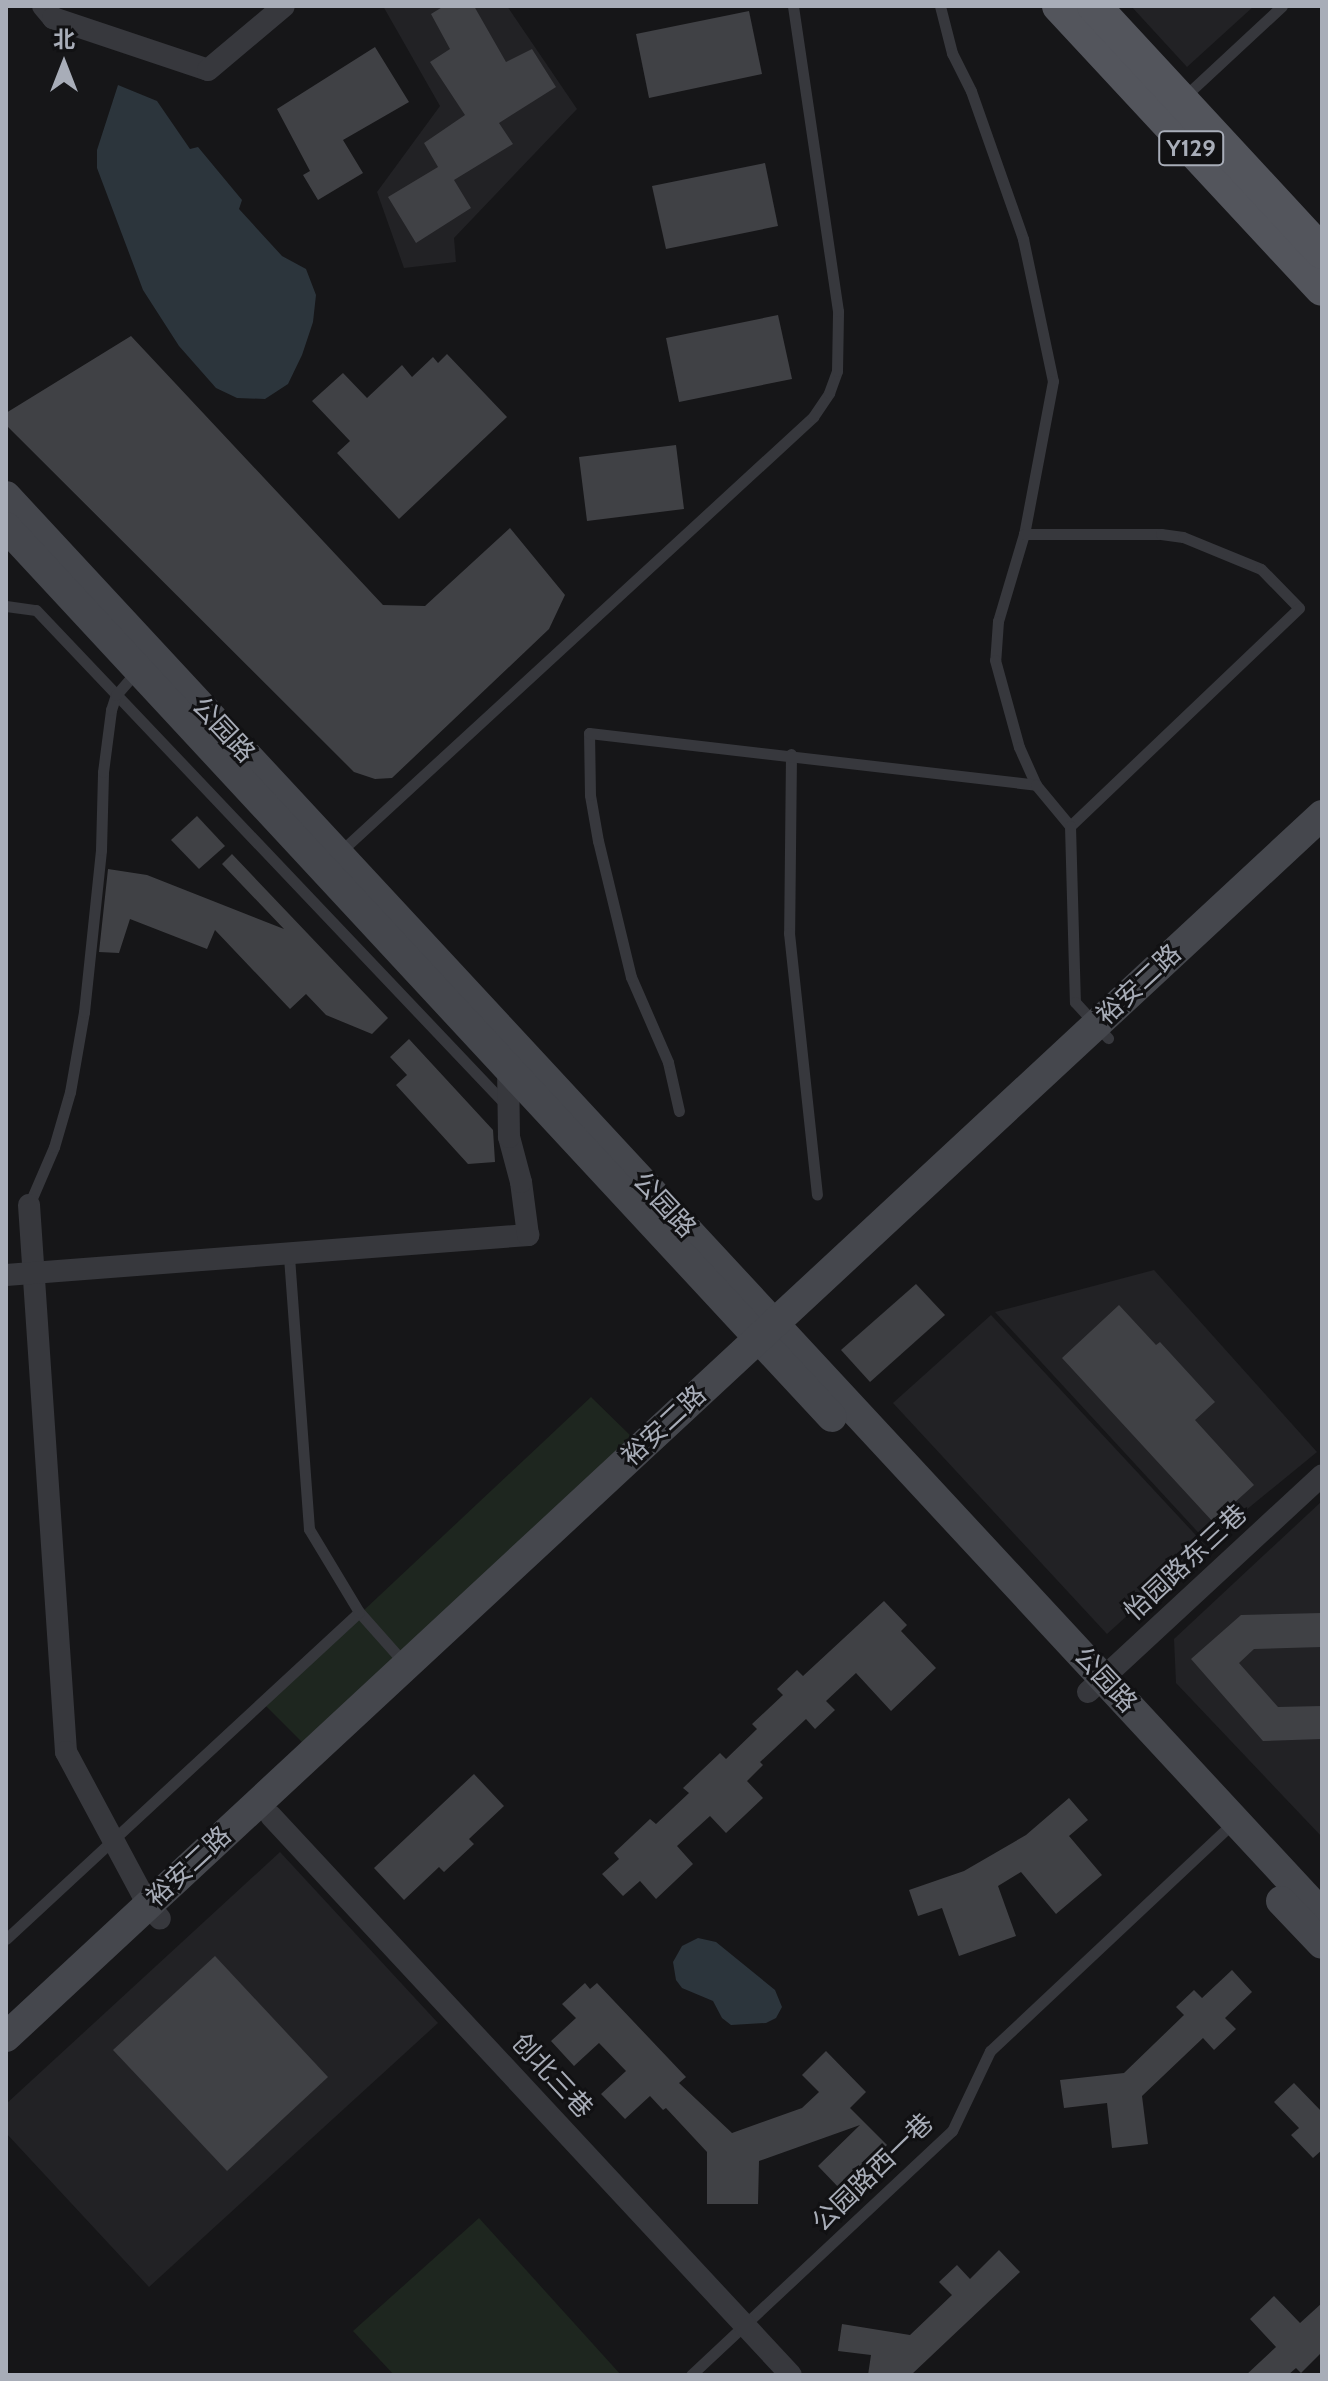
<!DOCTYPE html>
<html>
<head>
<meta charset="utf-8">
<style>
  body { margin:0 }
  #map { position:relative; width:1328px; height:2381px; overflow:hidden; background:#161618; font-family:Cabin,"Noto Sans SC",sans-serif }
  div>[style] { position:absolute }
  .built>* { inset:0; background:#222225 }
  .green>* { inset:0; background:#1e261f }
  .water>* { inset:0; background:#2c353c }
  .building>* { inset:0; background:#404145 }
  .service>* { height:11px; margin:-5.5px; padding:0 5.5px; transform-origin:5.5px; border-radius:5.5px; background:#37383d }
  .minor>* { height:22px; margin:-11px; padding:0 11px; transform-origin:11px; border-radius:11px; background:#37383d }
  .secondary>* { height:30px; margin:-15px; padding:0 15px; transform-origin:15px; border-radius:15px; background:#45474d }
  .primary>* { height:34px; margin:-17px; padding:0 17px; transform-origin:17px; border-radius:17px; background:#53555c }
  span { translate:-50% -50%; white-space:nowrap; text-align:center; line-height:1.15; -webkit-text-stroke:6px #111113; paint-order:stroke }
  .shield-label span { padding:2px 6px; background:#111113; border:2px solid; border-radius:6px; -webkit-text-stroke-width:0 }
  .shield-label { font-size:24px; color:#a8adb8; font-weight:700 }
  .street-label { font-size:26px; color:#a8adb8 }
  .frame { position:absolute; inset:0; border:8px solid #a8adb8; pointer-events:none }
  .north { position:absolute; left:24px; top:24px; width:80px; height:80px; -webkit-text-stroke:6px #111113; paint-order:stroke; rotate:0deg; font-size:22px; font-weight:700; line-height:32px; text-align:center; color:#a8adb8 }
  .north::after { content:''; display:block; margin:auto; width:28px; height:36px; background:#a8adb8; clip-path:polygon(50% 0,100% 100%,50% 72%,0 100%) }
</style>
</head>
<body>
<div id="map">
  <div class="built">
    <div style="clip-path:polygon(383px 6px,507px 6px,577px 109px,454px 238px,456px 262px,404px 268px,377px 192px,440px 106px)"></div>
    <div style="clip-path:polygon(1131px 6px,1254px 6px,1187px 67px)"></div>
    <div style="clip-path:polygon(1154px 1270px,1317px 1452px,1207px 1542px,995px 1312px)"></div>
    <div style="clip-path:polygon(991px 1315px,1205px 1545px,1107px 1634px,893px 1403px)"></div>
    <div style="clip-path:polygon(1322px 1501px,1322px 1837px,1176px 1683px,1174px 1639px)"></div>
    <div style="clip-path:polygon(280px 1852px,438px 2023px,149px 2287px,6px 2133px,6px 2104px)"></div>
  </div>
  <div class="green">
    <div style="clip-path:polygon(591px 1397px,636px 1441px,309px 1749px,264px 1704px)"></div>
    <div style="clip-path:polygon(479px 2218px,621px 2375px,394px 2375px,353px 2331px)"></div>
  </div>
  <div class="water">
    <div style="clip-path:polygon(118px 85px,157px 101px,190px 149px,198px 147px,242px 200px,239px 209px,282px 256px,306px 269px,316px 295px,313px 322px,302px 355px,288px 384px,265px 399px,237px 398px,216px 388px,179px 346px,143px 290px,97px 168px,97px 150px)"></div>
    <div style="clip-path:polygon(698px 1938px,716px 1942px,775px 1990px,782px 2007px,776px 2018px,766px 2023px,731px 2025px,722px 2018px,713px 2001px,682px 1988px,676px 1980px,673px 1962px,682px 1946px)"></div>
  </div>
  <div class="building">
    <div style="clip-path:polygon(444px 6px,474px 6px,506px 62px,532px 49px,556px 87px,499px 123px,513px 144px,454px 180px,471px 208px,416px 243px,388px 197px,438px 167px,424px 143px,465px 115px,430px 62px,450px 49px,431px 14px)"></div>
    <div style="clip-path:polygon(749px 11px,762px 74px,649px 98px,636px 34px)"></div>
    <div style="clip-path:polygon(375px 47px,409px 102px,343px 140px,363px 173px,318px 200px,303px 175px,310px 171px,277px 109px)"></div>
    <div style="clip-path:polygon(765px 163px,778px 226px,666px 249px,652px 186px)"></div>
    <div style="clip-path:polygon(778px 315px,792px 379px,679px 402px,666px 338px)"></div>
    <div style="clip-path:polygon(131px 336px,383px 605px,425px 606px,510px 528px,565px 595px,549px 629px,392px 778px,375px 779px,354px 772px,6px 425px,6px 413px)"></div>
    <div style="clip-path:polygon(447px 354px,507px 417px,399px 519px,337px 453px,350px 441px,312px 401px,343px 373px,367px 398px,402px 365px,412px 377px,433px 357px,438px 363px)"></div>
    <div style="clip-path:polygon(676px 445px,684px 509px,587px 521px,579px 457px)"></div>
    <div style="clip-path:polygon(197px 816px,225px 846px,199px 869px,171px 840px)"></div>
    <div style="clip-path:polygon(232px 854px,388px 1018px,372px 1034px,326px 1015px,306px 994px,290px 1009px,215px 930px,207px 949px,130px 919px,119px 953px,99px 952px,108px 869px,147px 875px,284px 929px,222px 864px)"></div>
    <div style="clip-path:polygon(409px 1039px,493px 1130px,495px 1162px,468px 1164px,396px 1085px,407px 1075px,390px 1057px)"></div>
    <div style="clip-path:polygon(916px 1284px,945px 1315px,870px 1382px,841px 1350px)"></div>
    <div style="clip-path:polygon(1119px 1305px,1156px 1345px,1160px 1342px,1215px 1402px,1195px 1420px,1254px 1485px,1213px 1522px,1062px 1358px)"></div>
    <div style="clip-path:polygon(884px 1601px,907px 1625px,901px 1631px,936px 1668px,891px 1711px,856px 1673px,826px 1701px,835px 1710px,815px 1729px,806px 1719px,760px 1762px,763px 1765px,747px 1781px,763px 1798px,726px 1833px,710px 1816px,677px 1846px,693px 1864px,656px 1899px,640px 1881px,623px 1896px,602px 1874px,619px 1859px,614px 1853px,650px 1819px,656px 1824px,689px 1793px,683px 1788px,720px 1753px,726px 1759px,757px 1729px,752px 1724px,783px 1695px,777px 1689px,797px 1670px,803px 1676px)"></div>
    <div style="clip-path:polygon(1322px 1613px,1322px 1647px,1254px 1649px,1239px 1663px,1278px 1707px,1322px 1706px,1322px 1739px,1263px 1741px,1191px 1659px,1241px 1615px)"></div>
    <div style="clip-path:polygon(474px 1774px,504px 1806px,469px 1839px,474px 1844px,444px 1872px,439px 1867px,404px 1900px,374px 1868px)"></div>
    <div style="clip-path:polygon(1069px 1798px,1088px 1820px,1069px 1836px,1102px 1875px,1056px 1914px,1021px 1872px,998px 1886px,1016px 1936px,959px 1956px,942px 1908px,918px 1916px,909px 1890px,964px 1871px,1026px 1835px)"></div>
    <div style="clip-path:polygon(215px 1956px,328px 2077px,227px 2171px,113px 2050px)"></div>
    <div style="clip-path:polygon(1232px 1970px,1252px 1992px,1225px 2018px,1236px 2029px,1214px 2050px,1203px 2038px,1142px 2096px,1148px 2144px,1112px 2148px,1107px 2103px,1064px 2108px,1060px 2080px,1124px 2073px,1184px 2015px,1176px 2007px,1194px 1990px,1202px 1998px)"></div>
    <div style="clip-path:polygon(585px 1983px,590px 1989px,597px 1983px,686px 2077px,679px 2083px,732px 2133px,802px 2108px,819px 2092px,802px 2075px,826px 2051px,866px 2092px,850px 2108px,887px 2145px,841px 2190px,818px 2166px,860px 2125px,759px 2161px,758px 2204px,707px 2204px,707px 2152px,666px 2108px,663px 2110px,650px 2096px,625px 2119px,601px 2094px,626px 2071px,599px 2043px,574px 2066px,551px 2041px,576px 2018px,562px 2004px)"></div>
    <div style="clip-path:polygon(1294px 2083px,1322px 2112px,1322px 2150px,1313px 2158px,1291px 2135px,1299px 2128px,1274px 2102px)"></div>
    <div style="clip-path:polygon(999px 2250px,1020px 2272px,911px 2375px,868px 2375px,871px 2355px,838px 2351px,842px 2324px,910px 2335px,952px 2295px,939px 2282px,957px 2265px,970px 2279px)"></div>
    <div style="clip-path:polygon(1274px 2296px,1300px 2323px,1322px 2303px,1322px 2352px,1301px 2373px,1296px 2368px,1288px 2375px,1246px 2375px,1276px 2347px,1250px 2319px)"></div>
  </div>
  <div class="service">
    <div style="left:940px;top:6px;width:49px;rotate:75.7deg"></div>
    <div style="left:952px;top:53px;width:42px;rotate:63.4deg"></div>
    <div style="left:971px;top:91px;width:157px;rotate:70.6deg"></div>
    <div style="left:1023px;top:239px;width:145px;rotate:78.1deg"></div>
    <div style="left:1053px;top:381px;width:156px;rotate:100.7deg"></div>
    <div style="left:1024px;top:534px;width:91px;rotate:106.6deg"></div>
    <div style="left:998px;top:621px;width:39px;rotate:94deg"></div>
    <div style="left:995px;top:660px;width:90px;rotate:74.6deg"></div>
    <div style="left:1019px;top:747px;width:42px;rotate:65.9deg"></div>
    <div style="left:1183px;top:98px;width:135px;rotate:-42.9deg"></div>
    <div style="left:1024px;top:534px;width:137px"></div>
    <div style="left:1161px;top:534px;width:22px;rotate:8deg"></div>
    <div style="left:1183px;top:537px;width:84px;rotate:22.3deg"></div>
    <div style="left:1261px;top:569px;width:54px;rotate:45.7deg"></div>
    <div style="left:1299px;top:608px;width:316px;rotate:136.4deg"></div>
    <div style="left:6px;top:606px;width:30px;rotate:8deg"></div>
    <div style="left:36px;top:610px;width:685px;rotate:46.48deg"></div>
    <div style="left:791px;top:754px;width:179px;rotate:90.6deg"></div>
    <div style="left:789px;top:933px;width:263px;rotate:83.9deg"></div>
    <div style="left:340px;top:852px;width:643px;rotate:-42.6deg"></div>
    <div style="left:813px;top:417px;width:29px;rotate:-56deg"></div>
    <div style="left:829px;top:393px;width:23px;rotate:-70deg"></div>
    <div style="left:837px;top:371px;width:60px;rotate:-89deg"></div>
    <div style="left:838px;top:311px;width:308px;rotate:-98.4deg"></div>
    <div style="left:679px;top:1111px;width:50px;rotate:-102.7deg"></div>
    <div style="left:668px;top:1062px;width:93px;rotate:-113.5deg"></div>
    <div style="left:631px;top:977px;width:140px;rotate:-103.6deg"></div>
    <div style="left:598px;top:841px;width:47px;rotate:-99.9deg"></div>
    <div style="left:590px;top:795px;width:62px;rotate:-90.9deg"></div>
    <div style="left:589px;top:733px;width:450px;rotate:6.6deg"></div>
    <div style="left:1036px;top:785px;width:53px;rotate:50.3deg"></div>
    <div style="left:1070px;top:826px;width:176px;rotate:88.4deg"></div>
    <div style="left:1075px;top:1002px;width:49px;rotate:47.5deg"></div>
    <div style="left:29px;top:1205px;width:63px;rotate:-66.7deg"></div>
    <div style="left:54px;top:1147px;width:57px;rotate:-73.8deg"></div>
    <div style="left:70px;top:1092px;width:81px;rotate:-80.1deg"></div>
    <div style="left:84px;top:1012px;width:163px;rotate:-84deg"></div>
    <div style="left:101px;top:850px;width:78px;rotate:-88.5deg"></div>
    <div style="left:103px;top:772px;width:63px;rotate:-82.6deg"></div>
    <div style="left:111px;top:710px;width:16px;rotate:-72deg"></div>
    <div style="left:116px;top:695px;width:33px;rotate:-49deg"></div>
    <div style="left:359px;top:1612px;width:71px;rotate:48.4deg"></div>
    <div style="left:6px;top:1939px;width:481px;rotate:-42.8deg"></div>
    <div style="left:359px;top:1612px;width:97px;rotate:-121.1deg"></div>
    <div style="left:309px;top:1529px;width:276px;rotate:-94.2deg"></div>
    <div style="left:691px;top:2375px;width:357px;rotate:-43.1deg"></div>
    <div style="left:952px;top:2131px;width:89px;rotate:-64.6deg"></div>
    <div style="left:990px;top:2051px;width:336px;rotate:-43.2deg"></div>
  </div>
  <div class="minor">
    <div style="left:43px;top:6px;width:16px;rotate:50deg"></div>
    <div style="left:53px;top:18px;width:163px;rotate:18.5deg"></div>
    <div style="left:208px;top:70px;width:99px;rotate:-40.1deg"></div>
    <div style="left:29px;top:1205px;width:548px;rotate:86.13deg"></div>
    <div style="left:66px;top:1752px;width:174px;rotate:61.8deg"></div>
    <div style="left:148px;top:1905px;width:18px;rotate:49deg"></div>
    <div style="left:6px;top:1275px;width:524px;rotate:-4.38deg"></div>
    <div style="left:528px;top:1235px;width:53px;rotate:-97.5deg"></div>
    <div style="left:521px;top:1182px;width:47px;rotate:-104.9deg"></div>
    <div style="left:509px;top:1137px;width:69px;rotate:-90.8deg"></div>
    <div style="left:1088px;top:1692px;width:319px;rotate:-42.8deg"></div>
    <div style="left:271px;top:1816px;width:763px;rotate:47.07deg"></div>
  </div>
  <div class="secondary">
    <div style="left:6px;top:496px;width:1935px;rotate:47.14deg"></div>
    <div style="left:6px;top:527px;width:1214px;rotate:47.14deg"></div>
    <div style="left:1281px;top:1901px;width:59px;rotate:46.4deg"></div>
    <div style="left:6px;top:2037px;width:1796px;rotate:-42.88deg"></div>
  </div>
  <div class="primary">
    <div style="left:1059px;top:6px;width:386px;rotate:47.1deg"></div>
    <div style="left:1094px;top:6px;width:335px;rotate:47.2deg"></div>
  </div>
  <div class="shield-label">
    <span style="left:1191px;top:148px">Y129</span>
  </div>
  <div class="street-label">
    <span style="left:223px;top:730px;rotate:47deg">公园路</span>
    <span style="left:1139px;top:985px;rotate:-43deg">裕安二路</span>
    <span style="left:664px;top:1205px;rotate:47deg">公园路</span>
    <span style="left:664px;top:1426px;rotate:-43deg">裕安二路</span>
    <span style="left:1186px;top:1563px;rotate:-43deg">怡园路东三巷</span>
    <span style="left:1105px;top:1680px;rotate:47deg">公园路</span>
    <span style="left:189px;top:1867px;rotate:-43deg">裕安二路</span>
    <span style="left:552px;top:2076px;rotate:47deg">创北三巷</span>
    <span style="left:873px;top:2173px;rotate:-44deg">公园路西一巷</span>
  </div>
  <div class="frame"></div>
  <div class="north">北</div>
</div>
</body>
</html>
